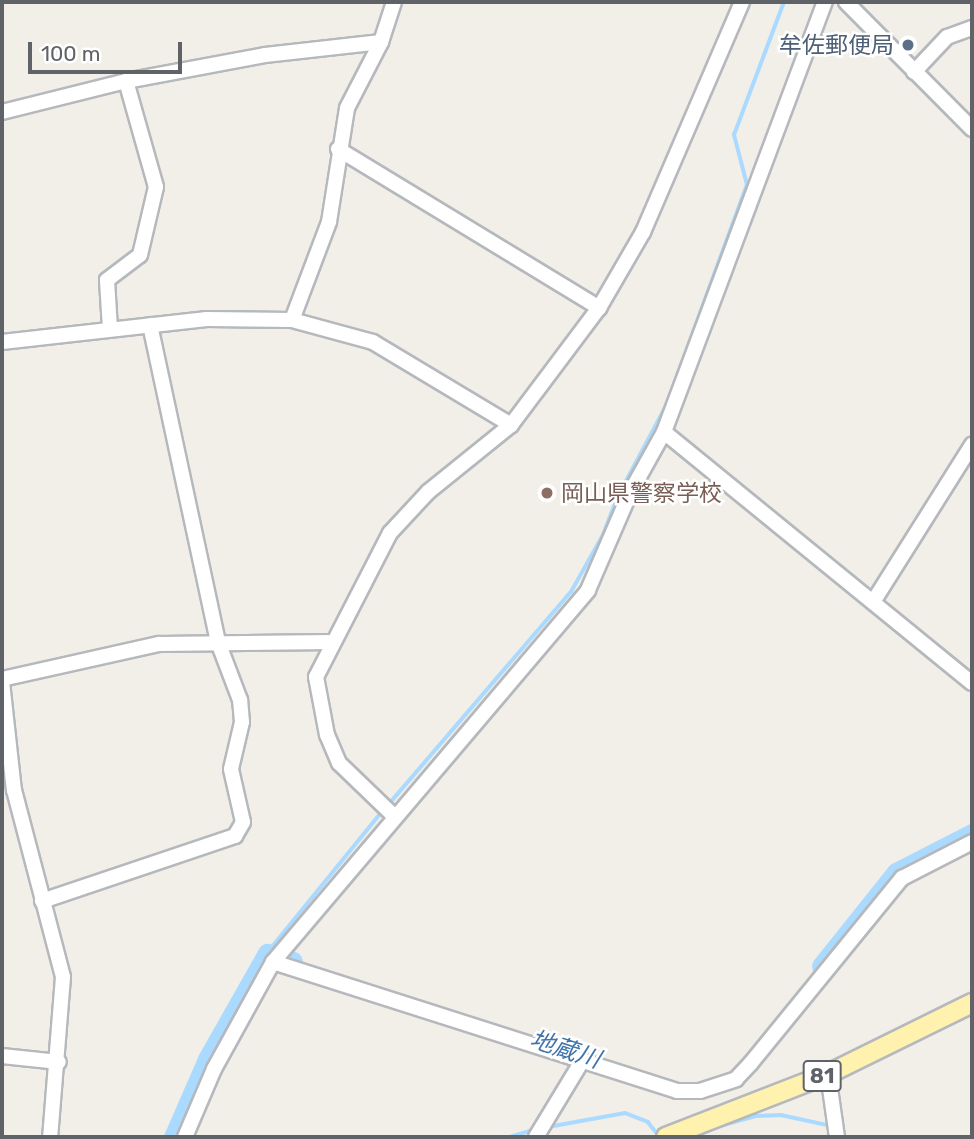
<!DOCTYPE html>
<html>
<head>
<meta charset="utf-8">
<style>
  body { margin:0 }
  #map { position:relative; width:974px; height:1139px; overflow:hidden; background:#f1efe8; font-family:Rubik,"Noto Sans JP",sans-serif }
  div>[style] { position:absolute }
  .stream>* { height:3.5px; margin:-1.75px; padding:0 1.75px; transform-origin:1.75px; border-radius:1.75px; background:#aadaff }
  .river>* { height:19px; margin:-9.5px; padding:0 9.5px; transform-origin:9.5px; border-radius:9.5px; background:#aadaff }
  .roads { filter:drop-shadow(2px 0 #b5b8bc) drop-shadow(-2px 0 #b5b8bc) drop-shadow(0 2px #b5b8bc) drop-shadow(0 -2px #b5b8bc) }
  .minor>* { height:14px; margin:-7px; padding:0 7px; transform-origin:7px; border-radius:7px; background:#fff }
  .major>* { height:18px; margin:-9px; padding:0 9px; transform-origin:9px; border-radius:9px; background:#fff2af }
  .dots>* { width:19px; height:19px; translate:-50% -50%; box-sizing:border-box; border:4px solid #fff; border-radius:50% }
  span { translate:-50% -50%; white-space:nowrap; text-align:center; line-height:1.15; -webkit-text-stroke:5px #fff; paint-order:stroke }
  .shield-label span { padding:2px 5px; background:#fff; border:2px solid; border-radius:5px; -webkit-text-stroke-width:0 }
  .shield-label { font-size:21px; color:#5f6368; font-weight:700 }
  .service-label { font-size:23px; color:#4e5e75 }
  .right { translate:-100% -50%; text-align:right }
  .education-label { font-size:23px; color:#785e54 }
  .left { translate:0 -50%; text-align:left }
  .water-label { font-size:24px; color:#4174aa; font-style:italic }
  .frame { position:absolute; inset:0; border:4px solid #5f6368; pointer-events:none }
  .scale { position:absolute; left:28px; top:42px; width:154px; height:32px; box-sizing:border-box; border:4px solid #5f6368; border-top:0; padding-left:9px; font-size:21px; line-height:24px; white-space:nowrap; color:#5f6368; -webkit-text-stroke:5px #fff; paint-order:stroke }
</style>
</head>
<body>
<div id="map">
  <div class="stream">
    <div style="left:389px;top:804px;width:279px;rotate:-49.4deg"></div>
    <div style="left:571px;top:592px;width:65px;rotate:-60.7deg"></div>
    <div style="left:603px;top:535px;width:40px;rotate:-69deg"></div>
    <div style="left:617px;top:498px;width:104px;rotate:-62deg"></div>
    <div style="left:666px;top:406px;width:235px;rotate:-69.9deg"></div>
    <div style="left:747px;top:185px;width:52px;rotate:-104.6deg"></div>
    <div style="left:734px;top:135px;width:142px;rotate:-69.4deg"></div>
    <div style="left:267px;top:953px;width:186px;rotate:-50.9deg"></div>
    <div style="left:548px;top:1127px;width:78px;rotate:-10.3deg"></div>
    <div style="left:625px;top:1113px;width:25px;rotate:21deg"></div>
    <div style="left:648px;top:1122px;width:13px;rotate:51deg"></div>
    <div style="left:709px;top:1129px;width:49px;rotate:-15.5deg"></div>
    <div style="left:756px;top:1116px;width:25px;rotate:-2deg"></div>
    <div style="left:781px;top:1115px;width:52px;rotate:12.2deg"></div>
    <div style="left:510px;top:1137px;width:24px;rotate:-17deg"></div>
  </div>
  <div class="river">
    <div style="left:821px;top:966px;width:120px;rotate:-51.4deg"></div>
    <div style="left:896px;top:872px;width:85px;rotate:-27.2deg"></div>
    <div style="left:173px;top:1137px;width:85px;rotate:-66.4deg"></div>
    <div style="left:207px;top:1059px;width:122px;rotate:-60.5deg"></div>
    <div style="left:267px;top:953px;width:27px;rotate:17deg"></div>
  </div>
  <div class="roads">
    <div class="minor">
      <div style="left:846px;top:2px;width:179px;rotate:45.2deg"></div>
      <div style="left:914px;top:72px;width:48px;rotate:-46.7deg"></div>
      <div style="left:947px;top:37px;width:27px;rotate:-20deg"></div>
      <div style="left:2px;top:112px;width:128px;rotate:-14deg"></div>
      <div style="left:126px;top:81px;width:141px;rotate:-10.6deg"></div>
      <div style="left:265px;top:55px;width:117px;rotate:-6.4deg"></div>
      <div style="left:338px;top:149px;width:306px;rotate:31.3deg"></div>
      <div style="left:292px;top:320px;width:105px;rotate:-69.3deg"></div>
      <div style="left:329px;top:222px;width:115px;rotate:-81deg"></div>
      <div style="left:347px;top:108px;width:74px;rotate:-62.7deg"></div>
      <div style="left:381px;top:42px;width:42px;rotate:-72deg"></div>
      <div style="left:110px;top:329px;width:49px;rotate:-93.5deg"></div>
      <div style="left:107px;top:280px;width:41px;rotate:-37.1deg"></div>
      <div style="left:140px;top:255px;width:70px;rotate:-76.8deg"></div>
      <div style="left:156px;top:187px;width:110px;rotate:-105.8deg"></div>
      <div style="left:2px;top:342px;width:206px;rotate:-6.4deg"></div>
      <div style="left:207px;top:319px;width:85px;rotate:0.7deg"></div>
      <div style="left:292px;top:320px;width:84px;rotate:15.2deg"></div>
      <div style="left:373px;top:342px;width:161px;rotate:31deg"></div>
      <div style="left:664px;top:432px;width:397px;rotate:39.2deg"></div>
      <div style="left:873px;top:602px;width:186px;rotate:-57.8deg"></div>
      <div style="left:2px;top:679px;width:161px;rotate:-12.6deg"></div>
      <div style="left:159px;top:644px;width:173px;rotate:-0.7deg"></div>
      <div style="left:2px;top:682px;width:109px;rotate:83.7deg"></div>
      <div style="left:14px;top:790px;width:193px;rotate:75.3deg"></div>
      <div style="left:63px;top:977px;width:161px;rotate:94.6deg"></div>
      <div style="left:394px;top:816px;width:76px;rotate:-136.1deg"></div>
      <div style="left:339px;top:763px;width:30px;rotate:-113deg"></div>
      <div style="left:327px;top:735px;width:59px;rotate:-100.7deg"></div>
      <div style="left:316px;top:677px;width:162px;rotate:-62.8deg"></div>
      <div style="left:390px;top:533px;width:56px;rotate:-47.2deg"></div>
      <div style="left:428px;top:492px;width:107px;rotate:-38.9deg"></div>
      <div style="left:511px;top:425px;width:146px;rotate:-53.1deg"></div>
      <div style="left:599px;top:308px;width:88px;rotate:-59.9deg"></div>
      <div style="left:643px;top:232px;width:250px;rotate:-66.7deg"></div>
      <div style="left:42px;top:901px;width:204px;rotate:-18.6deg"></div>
      <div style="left:235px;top:836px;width:16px;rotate:-60deg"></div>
      <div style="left:243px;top:822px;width:54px;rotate:-102.8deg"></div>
      <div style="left:231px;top:769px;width:48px;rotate:-76.8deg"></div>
      <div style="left:242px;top:722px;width:22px;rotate:-95deg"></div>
      <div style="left:240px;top:700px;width:62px;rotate:-110.8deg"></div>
      <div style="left:218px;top:642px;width:324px;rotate:-102.1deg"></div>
      <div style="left:273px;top:962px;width:424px;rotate:17.7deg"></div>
      <div style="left:677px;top:1091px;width:23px"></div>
      <div style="left:700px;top:1091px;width:38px;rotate:-18deg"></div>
      <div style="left:736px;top:1079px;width:22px;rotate:-47deg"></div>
      <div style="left:751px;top:1063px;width:239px;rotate:-50.8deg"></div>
      <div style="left:902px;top:878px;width:79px;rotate:-27.2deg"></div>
      <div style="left:2px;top:1056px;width:57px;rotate:6deg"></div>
      <div style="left:828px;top:1074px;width:64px;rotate:81.9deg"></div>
      <div style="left:185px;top:1137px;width:74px;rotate:-66.9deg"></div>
      <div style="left:214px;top:1069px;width:122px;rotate:-61.1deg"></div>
      <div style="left:273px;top:962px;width:487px;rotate:-49.7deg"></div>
      <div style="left:588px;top:590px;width:106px;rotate:-66.6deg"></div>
      <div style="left:630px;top:493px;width:70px;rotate:-60.9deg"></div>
      <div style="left:664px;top:432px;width:459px;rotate:-69.5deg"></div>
      <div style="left:536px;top:1137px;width:89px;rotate:-58.8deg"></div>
    </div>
    <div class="major">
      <div style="left:666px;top:1137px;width:174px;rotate:-21.3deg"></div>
      <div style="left:828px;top:1074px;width:161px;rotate:-26.2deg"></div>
    </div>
  </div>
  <div class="dots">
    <div style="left:908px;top:45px;background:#5c6f8a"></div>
    <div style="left:547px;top:493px;background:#8d6e63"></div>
  </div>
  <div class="shield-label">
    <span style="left:822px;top:1076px">81</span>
  </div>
  <div class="service-label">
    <span class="right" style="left:894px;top:45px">牟佐郵便局</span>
  </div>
  <div class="education-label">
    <span class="left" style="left:561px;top:493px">岡山県警察学校</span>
  </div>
  <div class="water-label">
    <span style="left:565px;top:1050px;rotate:18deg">地蔵川</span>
  </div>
  <div class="frame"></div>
  <div class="scale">100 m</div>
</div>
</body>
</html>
